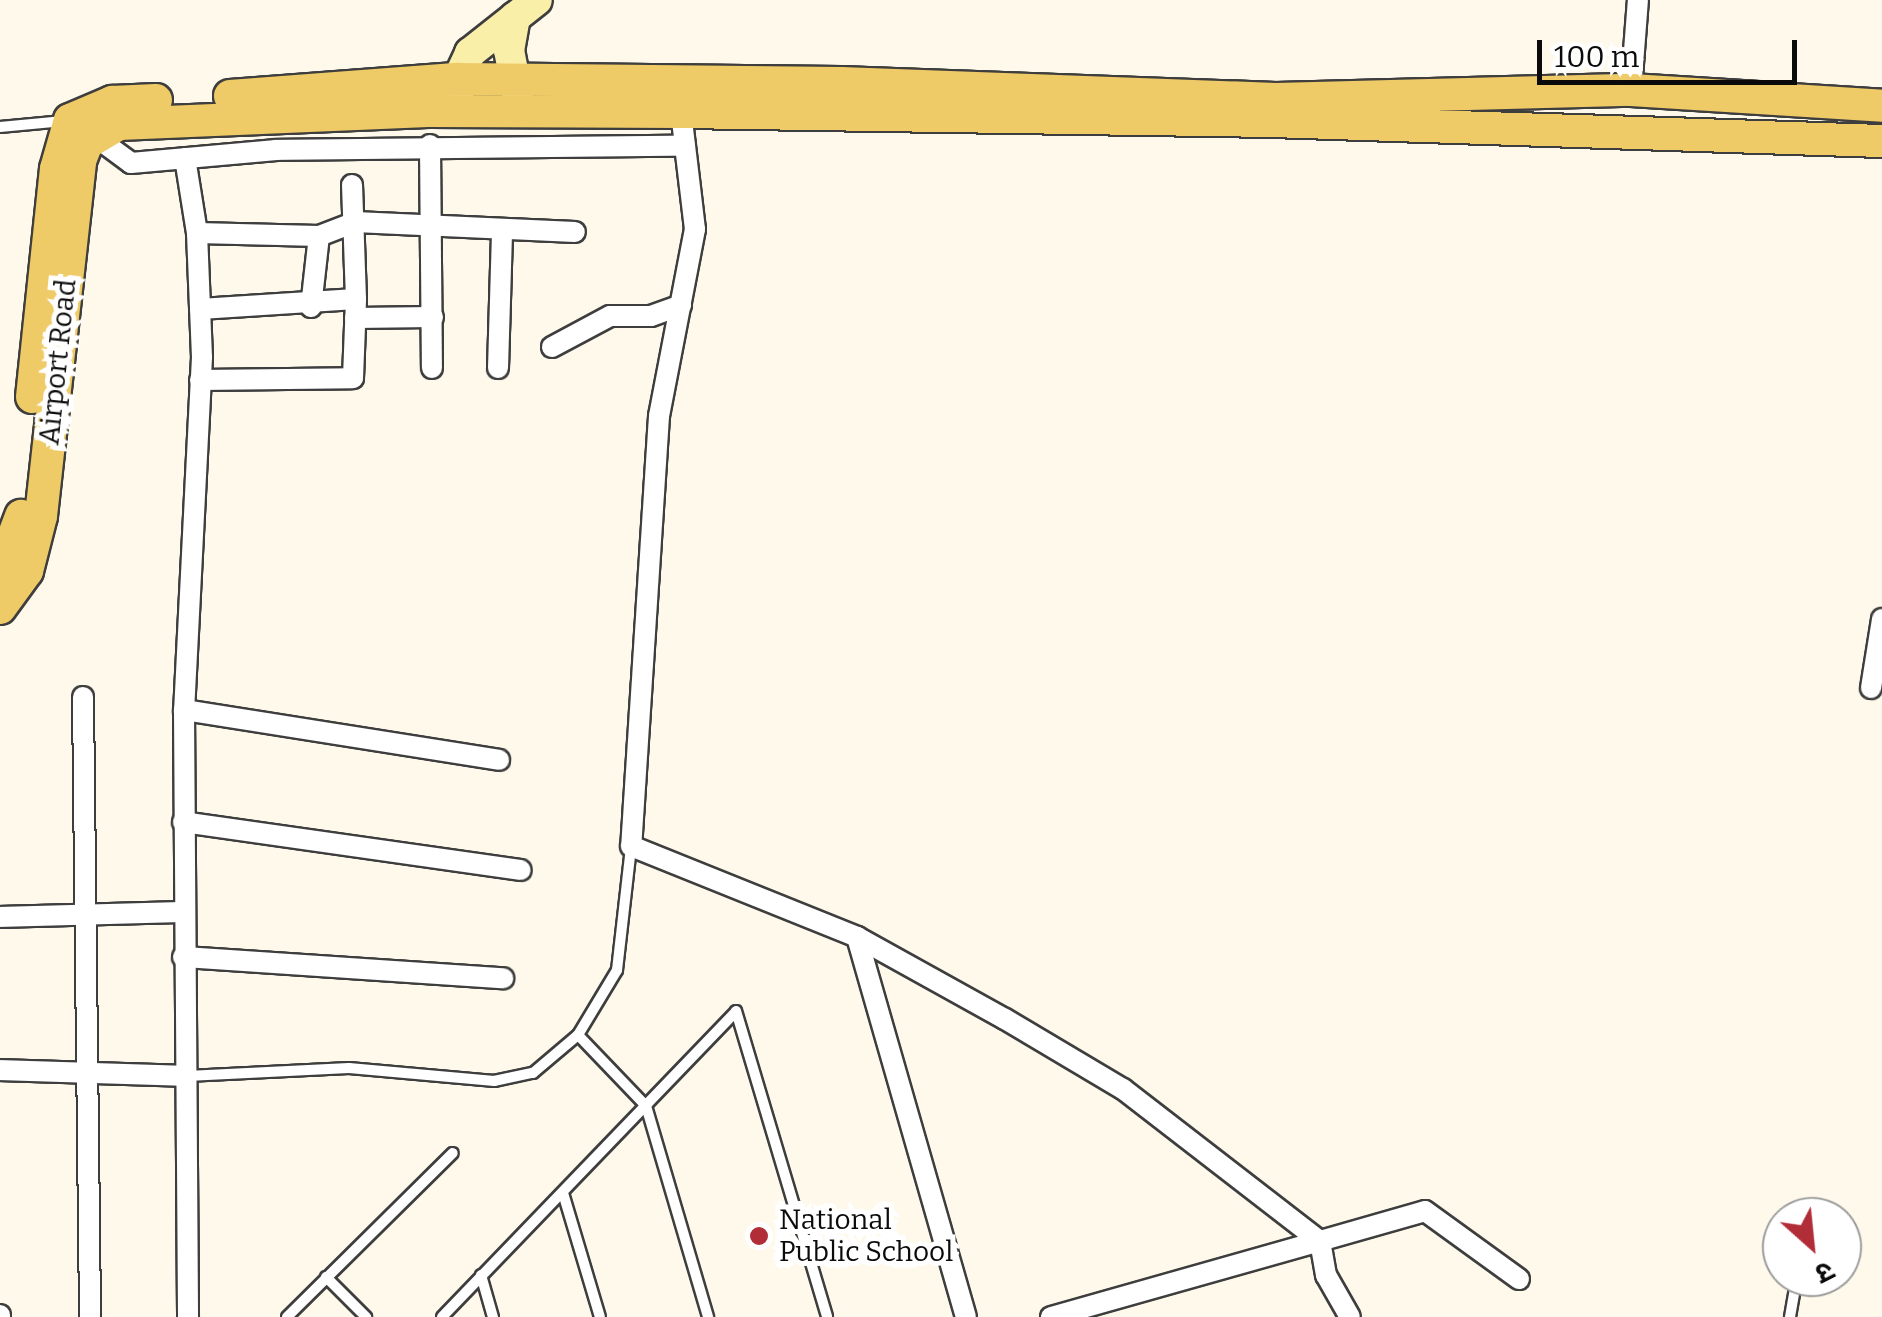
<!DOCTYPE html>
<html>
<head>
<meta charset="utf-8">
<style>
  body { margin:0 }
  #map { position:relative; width:1882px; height:1317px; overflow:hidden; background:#fef9ea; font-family:Bitter,"Noto Sans Devanagari",serif }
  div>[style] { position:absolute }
  .roads { filter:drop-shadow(2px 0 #3e3e3e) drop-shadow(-2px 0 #3e3e3e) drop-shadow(0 2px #3e3e3e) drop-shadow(0 -2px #3e3e3e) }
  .service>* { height:10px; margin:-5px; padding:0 5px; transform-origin:5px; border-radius:5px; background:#fff }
  .minor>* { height:20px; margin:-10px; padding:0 10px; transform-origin:10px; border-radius:10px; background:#fff }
  .secondary>* { height:30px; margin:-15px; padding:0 15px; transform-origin:15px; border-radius:15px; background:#faefa9 }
  .primary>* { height:32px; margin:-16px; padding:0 16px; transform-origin:16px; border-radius:16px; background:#efcb68 }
  .dots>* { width:28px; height:28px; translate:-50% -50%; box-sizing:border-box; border:5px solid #fff; border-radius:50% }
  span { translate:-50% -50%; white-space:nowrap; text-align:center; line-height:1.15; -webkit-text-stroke:10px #fff; paint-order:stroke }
  .street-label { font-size:28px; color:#0b0b0b }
  .poi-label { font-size:28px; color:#0b0b0b }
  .left { translate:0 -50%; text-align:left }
  .north { position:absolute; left:1762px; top:1197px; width:100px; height:100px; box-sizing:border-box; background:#fff; border:2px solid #9d9d9d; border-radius:50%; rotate:153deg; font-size:28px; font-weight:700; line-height:40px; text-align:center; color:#0b0b0b }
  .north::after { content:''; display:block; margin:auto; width:35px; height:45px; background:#b12d37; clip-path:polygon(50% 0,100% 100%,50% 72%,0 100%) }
  .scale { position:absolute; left:1537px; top:40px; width:260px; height:45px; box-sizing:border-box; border:5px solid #0b0b0b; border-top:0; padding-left:12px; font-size:30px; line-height:35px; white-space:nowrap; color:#0b0b0b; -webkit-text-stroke:8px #fff; paint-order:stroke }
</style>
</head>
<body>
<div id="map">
  <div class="roads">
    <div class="service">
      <div style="left:0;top:127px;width:64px;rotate:-5.4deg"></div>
      <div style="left:578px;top:1035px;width:98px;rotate:46.2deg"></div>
      <div style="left:646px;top:1106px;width:220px;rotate:73.6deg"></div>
      <div style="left:187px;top:1076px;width:162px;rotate:-2.8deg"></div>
      <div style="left:349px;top:1068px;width:146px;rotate:5.1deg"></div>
      <div style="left:494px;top:1081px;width:40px;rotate:-12deg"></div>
      <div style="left:533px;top:1073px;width:59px;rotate:-40.2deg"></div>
      <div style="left:578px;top:1035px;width:76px;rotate:-59deg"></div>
      <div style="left:617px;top:970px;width:124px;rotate:-83.5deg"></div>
      <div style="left:563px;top:1193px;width:129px;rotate:73.4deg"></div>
      <div style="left:481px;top:1275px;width:44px;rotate:74.1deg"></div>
      <div style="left:326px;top:1277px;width:57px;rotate:45deg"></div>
      <div style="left:287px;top:1317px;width:233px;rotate:-44.7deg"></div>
      <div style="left:442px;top:1317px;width:424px;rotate:-46.1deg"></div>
      <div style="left:736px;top:1011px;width:319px;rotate:73.4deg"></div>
      <div style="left:1790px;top:1317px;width:41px;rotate:-80.1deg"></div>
    </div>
    <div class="minor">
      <div style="left:1631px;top:90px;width:90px;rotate:-85.6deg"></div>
      <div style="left:681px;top:112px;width:118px;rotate:83.2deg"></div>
      <div style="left:695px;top:229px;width:190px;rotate:100.9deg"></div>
      <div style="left:659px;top:416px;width:431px;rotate:93.7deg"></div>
      <div style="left:631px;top:846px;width:244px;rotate:21.9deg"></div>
      <div style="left:857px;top:937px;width:169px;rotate:29deg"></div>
      <div style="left:1005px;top:1019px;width:137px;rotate:30.7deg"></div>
      <div style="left:1123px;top:1089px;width:249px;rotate:37.7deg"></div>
      <div style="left:1320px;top:1241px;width:109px;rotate:-15.9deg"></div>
      <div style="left:1425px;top:1211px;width:116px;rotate:35.9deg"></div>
      <div style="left:89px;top:132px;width:52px;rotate:36.4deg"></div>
      <div style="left:131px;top:163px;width:146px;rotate:-5.1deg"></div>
      <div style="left:276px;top:150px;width:409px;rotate:-0.6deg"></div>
      <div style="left:430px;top:145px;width:223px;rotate:89.5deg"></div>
      <div style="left:185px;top:158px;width:76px;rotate:80.9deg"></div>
      <div style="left:197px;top:233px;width:124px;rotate:87.7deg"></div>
      <div style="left:202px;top:357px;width:353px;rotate:92.9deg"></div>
      <div style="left:184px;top:710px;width:607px;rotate:89.62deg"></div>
      <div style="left:197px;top:233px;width:122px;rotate:1.4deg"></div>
      <div style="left:319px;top:236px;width:39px;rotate:-21deg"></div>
      <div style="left:355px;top:222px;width:220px;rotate:2.6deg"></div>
      <div style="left:311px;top:307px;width:71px;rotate:-83.6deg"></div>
      <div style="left:200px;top:309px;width:156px;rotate:-3.7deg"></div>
      <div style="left:356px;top:299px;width:114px;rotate:-92deg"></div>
      <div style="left:355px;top:318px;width:78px;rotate:-0.7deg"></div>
      <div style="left:552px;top:347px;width:66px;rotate:-28.1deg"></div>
      <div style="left:610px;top:316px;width:41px"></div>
      <div style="left:651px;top:316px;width:32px;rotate:-20deg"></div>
      <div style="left:498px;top:368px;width:136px;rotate:-88.3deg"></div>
      <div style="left:200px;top:380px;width:153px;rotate:-0.7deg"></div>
      <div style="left:353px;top:378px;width:79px;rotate:-87.8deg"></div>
      <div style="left:1871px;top:688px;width:70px;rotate:-80.9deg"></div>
      <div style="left:83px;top:697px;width:620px;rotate:89.35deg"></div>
      <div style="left:184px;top:710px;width:319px;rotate:9deg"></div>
      <div style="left:183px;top:822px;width:341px;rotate:8.1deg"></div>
      <div style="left:0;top:917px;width:181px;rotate:-1.6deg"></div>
      <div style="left:857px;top:937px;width:395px;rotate:74deg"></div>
      <div style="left:183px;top:957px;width:321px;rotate:3.8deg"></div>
      <div style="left:0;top:1070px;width:187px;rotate:1.8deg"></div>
      <div style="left:0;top:1315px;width:2px;rotate:90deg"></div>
      <div style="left:1051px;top:1317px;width:280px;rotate:-15.8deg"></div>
      <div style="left:1320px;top:1241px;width:35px;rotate:80deg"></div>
      <div style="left:1326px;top:1275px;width:48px;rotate:60.3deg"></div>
    </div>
    <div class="secondary">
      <div style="left:515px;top:17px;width:34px;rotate:100deg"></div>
      <div style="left:509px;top:50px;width:53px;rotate:79.1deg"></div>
      <div style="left:458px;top:104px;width:25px;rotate:-90deg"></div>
      <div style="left:458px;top:79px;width:29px;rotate:-65deg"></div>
      <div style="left:470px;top:53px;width:85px;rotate:-38.3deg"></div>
    </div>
    <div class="primary">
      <div style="left:230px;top:96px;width:229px;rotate:-4.3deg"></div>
      <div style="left:458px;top:79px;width:383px;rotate:0.6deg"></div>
      <div style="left:841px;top:83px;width:435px;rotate:2.1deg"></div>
      <div style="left:1276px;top:99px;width:355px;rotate:-1.5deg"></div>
      <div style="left:1631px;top:90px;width:252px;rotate:3.6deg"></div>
      <div style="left:32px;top:397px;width:229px;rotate:-84deg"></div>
      <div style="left:56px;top:169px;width:51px;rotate:-74.1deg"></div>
      <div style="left:70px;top:120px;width:46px;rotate:-23.2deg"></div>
      <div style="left:112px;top:102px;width:44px;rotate:-2.6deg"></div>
      <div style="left:0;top:572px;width:60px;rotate:-69.4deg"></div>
      <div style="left:0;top:608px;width:46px;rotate:-53.9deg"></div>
      <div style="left:27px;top:571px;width:57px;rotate:-75.7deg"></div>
      <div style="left:41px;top:516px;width:357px;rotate:-83.7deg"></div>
      <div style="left:80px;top:161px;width:19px;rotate:-69deg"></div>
      <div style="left:87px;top:143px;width:37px;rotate:-31deg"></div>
      <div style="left:119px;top:124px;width:309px;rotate:-2.4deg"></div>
      <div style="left:428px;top:111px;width:253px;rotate:0.2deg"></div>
      <div style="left:681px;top:112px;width:591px;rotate:0.87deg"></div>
      <div style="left:1272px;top:121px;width:610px;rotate:1.88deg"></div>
    </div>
  </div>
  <div class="dots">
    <div style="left:759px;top:1236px;background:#b12d37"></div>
  </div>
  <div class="street-label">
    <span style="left:58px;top:362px;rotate:-84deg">Airport Road</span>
  </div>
  <div class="poi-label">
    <span class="left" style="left:779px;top:1236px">National<br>Public School</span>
  </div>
  <div class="north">उ</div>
  <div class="scale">100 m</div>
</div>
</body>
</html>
